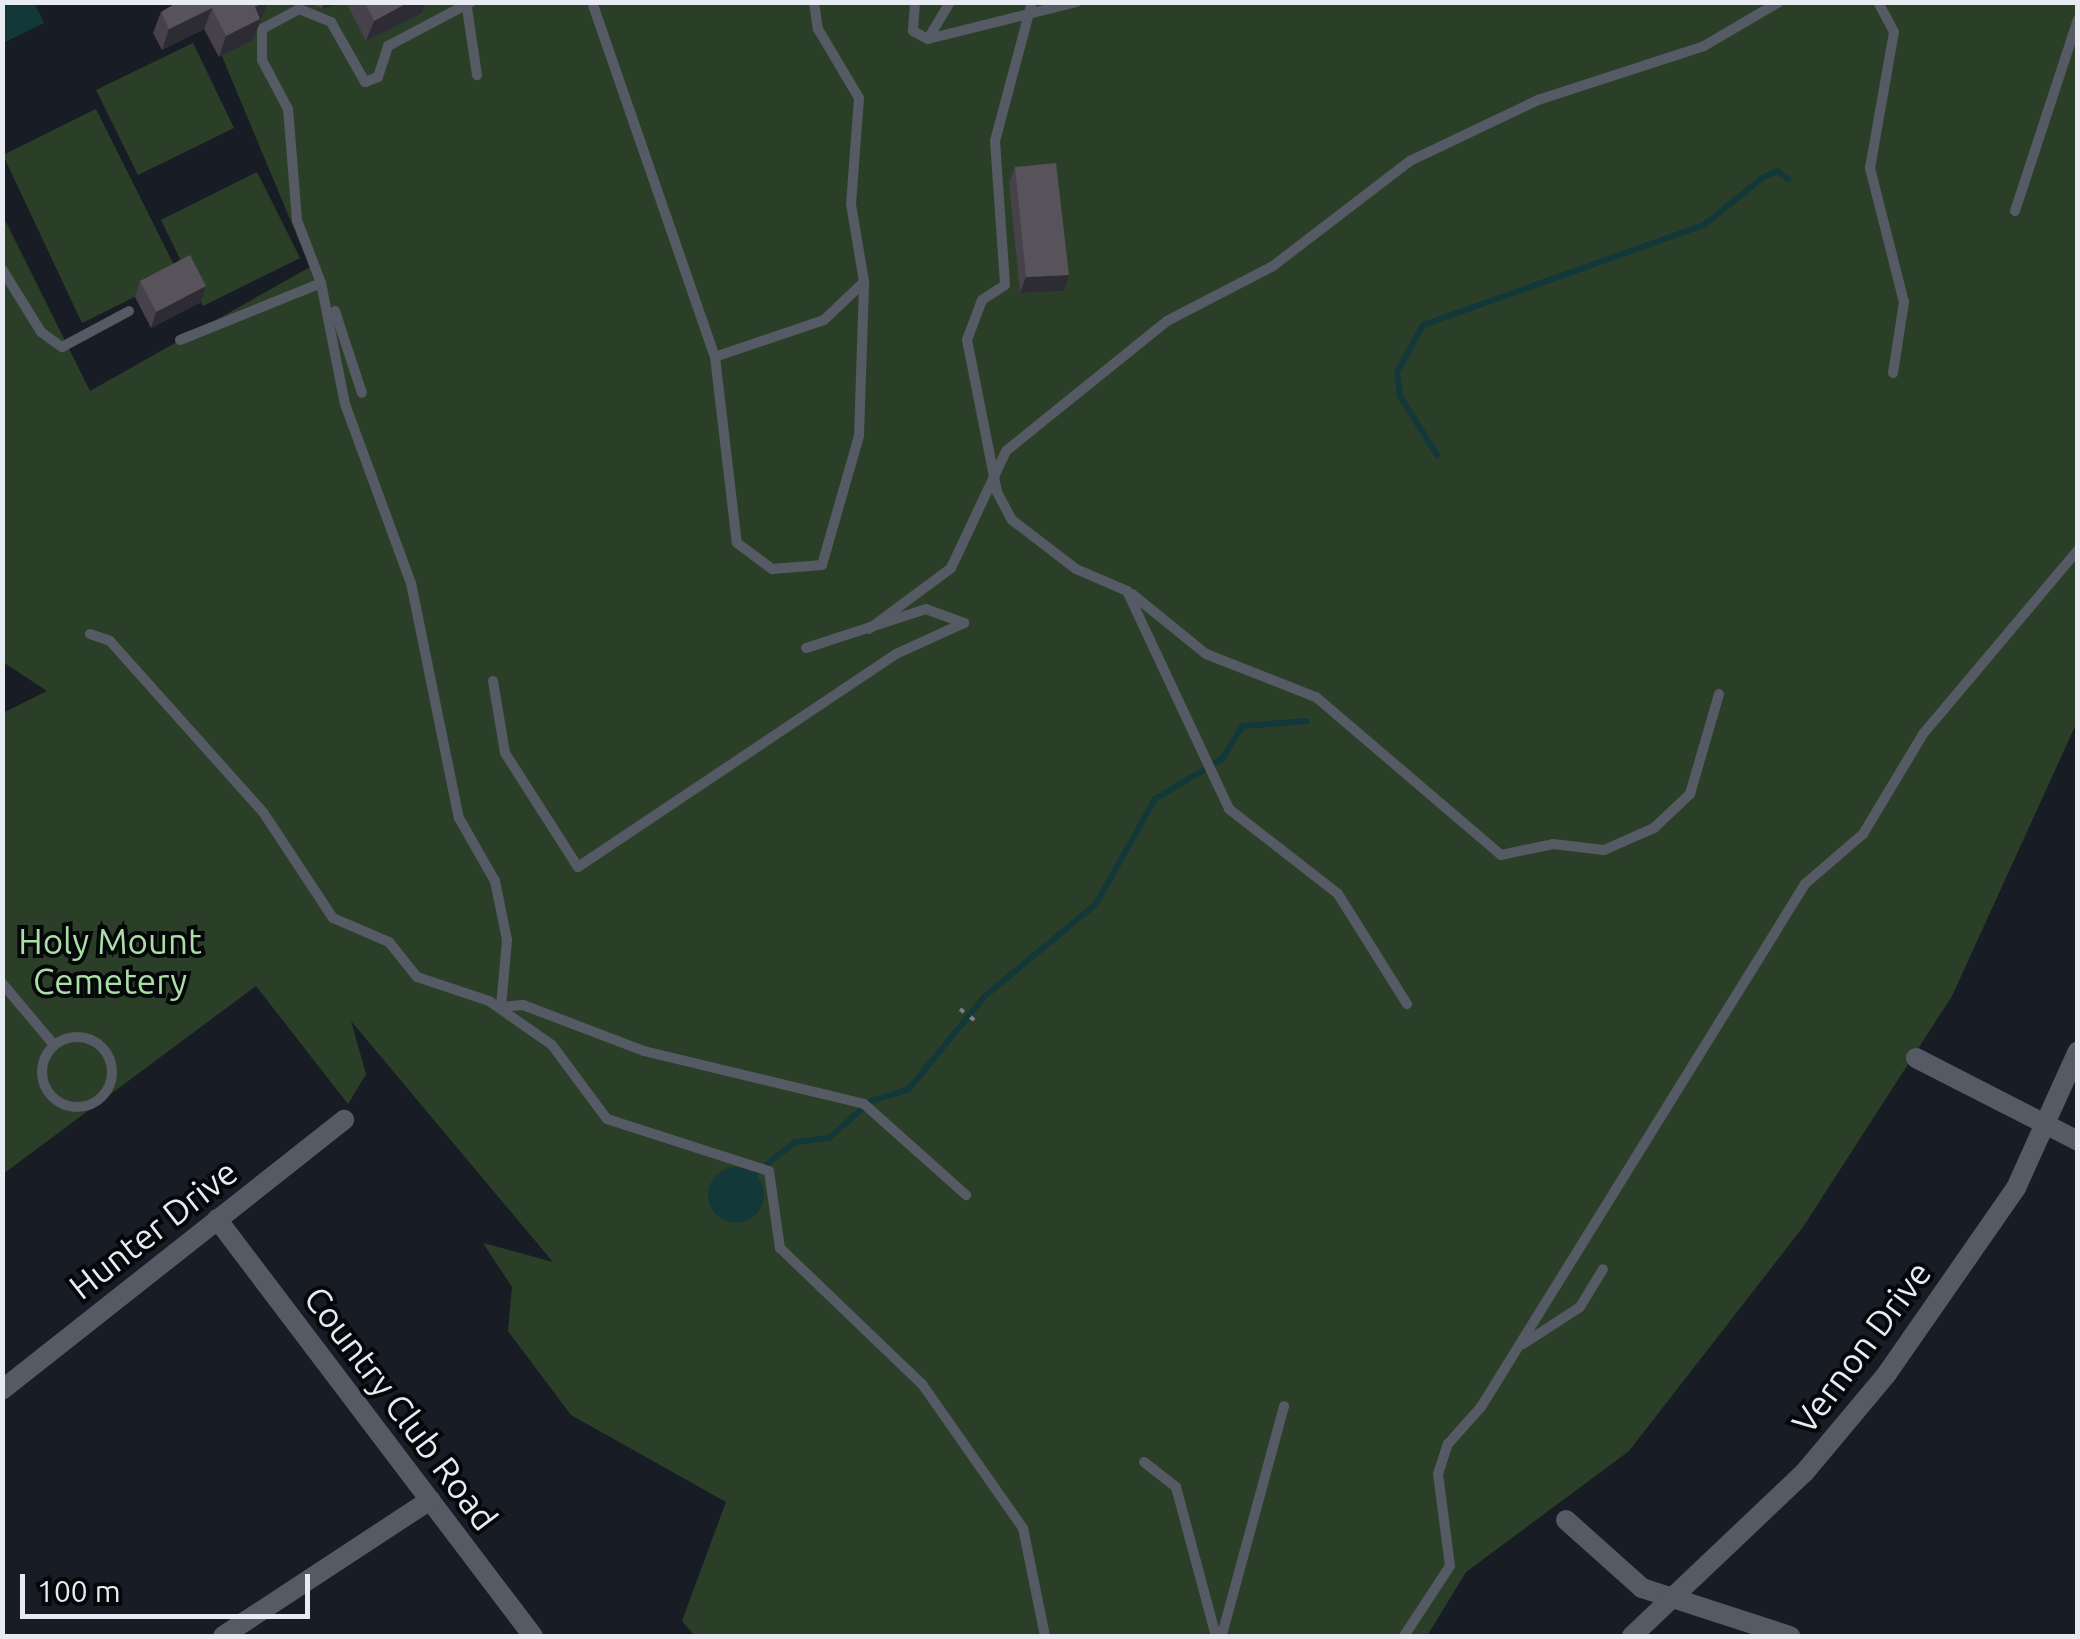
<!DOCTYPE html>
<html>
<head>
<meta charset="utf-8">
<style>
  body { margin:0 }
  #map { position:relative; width:2080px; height:1639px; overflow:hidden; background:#181d25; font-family:Ubuntu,sans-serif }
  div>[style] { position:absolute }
  .green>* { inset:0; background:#2b3f28 }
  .water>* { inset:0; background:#133839 }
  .round { border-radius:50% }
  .stream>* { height:6px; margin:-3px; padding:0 3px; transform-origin:3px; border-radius:3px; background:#133839 }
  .path>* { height:4px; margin-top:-2px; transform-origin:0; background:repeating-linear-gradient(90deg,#7b7f86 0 5px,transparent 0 13px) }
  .service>* { height:10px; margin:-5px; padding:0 5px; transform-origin:5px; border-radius:5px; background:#555a64 }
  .service>.ring { margin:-5px; padding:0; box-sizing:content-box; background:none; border:10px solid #555a64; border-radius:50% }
  .minor>* { height:20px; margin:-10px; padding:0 10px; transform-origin:10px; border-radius:10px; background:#555a64 }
  .wall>* { inset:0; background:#474149 }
  .shaded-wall>* { inset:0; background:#2d2b33 }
  .building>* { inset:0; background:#58535b }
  span { translate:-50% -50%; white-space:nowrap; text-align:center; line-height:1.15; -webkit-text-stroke:8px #06070a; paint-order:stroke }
  .park-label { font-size:35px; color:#a9dfa3 }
  .street-label { font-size:35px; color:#e8ebf1 }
  .frame { position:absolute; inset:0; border:5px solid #e8ebf1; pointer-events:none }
  .scale { position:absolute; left:20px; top:1574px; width:290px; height:45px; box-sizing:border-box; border:5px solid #e8ebf1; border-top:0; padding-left:12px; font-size:30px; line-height:35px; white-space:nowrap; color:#e8ebf1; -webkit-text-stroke:8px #06070a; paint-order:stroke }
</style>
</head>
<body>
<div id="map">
  <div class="green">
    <div style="clip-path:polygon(261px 3px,2077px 3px,2077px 722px,1952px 996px,1803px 1227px,1629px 1451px,1466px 1572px,1427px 1636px,695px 1636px,682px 1621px,726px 1502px,571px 1415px,508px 1331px,512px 1287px,483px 1243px,553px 1262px,351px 1021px,366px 1074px,348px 1104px,256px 986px,3px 1174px,3px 713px,47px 691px,3px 662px,2px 214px,90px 391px,310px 267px,211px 30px)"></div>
    <div style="clip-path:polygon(193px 43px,234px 128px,138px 175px,96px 90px)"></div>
    <div style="clip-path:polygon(96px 109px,179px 275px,82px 323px,3px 155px)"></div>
    <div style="clip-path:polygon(257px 172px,300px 258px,203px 306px,161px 220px)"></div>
  </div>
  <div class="water">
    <div style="clip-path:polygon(3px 2px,34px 3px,44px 23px,3px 43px)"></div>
    <div class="round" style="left:708px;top:1167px;width:56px;height:56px"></div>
  </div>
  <div class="stream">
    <div style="left:1437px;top:455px;width:70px;rotate:-122.1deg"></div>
    <div style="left:1400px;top:396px;width:24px;rotate:-97deg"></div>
    <div style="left:1397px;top:372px;width:54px;rotate:-61deg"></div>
    <div style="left:1423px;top:325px;width:298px;rotate:-19.6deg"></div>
    <div style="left:1704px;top:225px;width:75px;rotate:-39deg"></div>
    <div style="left:1762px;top:178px;width:17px;rotate:-25deg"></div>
    <div style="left:1777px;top:171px;width:14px;rotate:36deg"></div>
    <div style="left:751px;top:1177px;width:56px;rotate:-38.5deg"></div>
    <div style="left:795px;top:1142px;width:34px;rotate:-7deg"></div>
    <div style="left:829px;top:1138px;width:56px;rotate:-41.4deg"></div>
    <div style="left:871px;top:1101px;width:39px;rotate:-17deg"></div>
    <div style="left:908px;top:1090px;width:120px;rotate:-50.7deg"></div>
    <div style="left:984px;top:997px;width:146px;rotate:-39.7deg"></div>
    <div style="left:1096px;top:904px;width:120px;rotate:-60.7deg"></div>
    <div style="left:1155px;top:799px;width:78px;rotate:-30.8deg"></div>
    <div style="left:1222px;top:759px;width:39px;rotate:-58deg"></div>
    <div style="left:1243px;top:726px;width:64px;rotate:-4.5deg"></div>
  </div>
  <div class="path">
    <div style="left:960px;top:1009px;width:24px;rotate:38deg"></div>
  </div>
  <div class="service">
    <div style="left:592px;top:2px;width:376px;rotate:70.9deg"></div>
    <div style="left:715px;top:357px;width:187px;rotate:83.3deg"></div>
    <div style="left:737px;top:543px;width:44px;rotate:36.6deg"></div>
    <div style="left:772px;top:569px;width:50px;rotate:-4.6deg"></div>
    <div style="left:822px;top:565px;width:134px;rotate:-74deg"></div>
    <div style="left:859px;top:436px;width:154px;rotate:-88.1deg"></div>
    <div style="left:864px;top:282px;width:55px;rotate:136.5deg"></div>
    <div style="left:824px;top:320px;width:115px;rotate:161.3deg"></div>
    <div style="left:814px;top:2px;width:27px;rotate:82deg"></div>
    <div style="left:818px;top:29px;width:80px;rotate:59.3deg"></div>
    <div style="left:859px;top:98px;width:106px;rotate:94.3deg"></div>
    <div style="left:851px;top:204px;width:79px;rotate:80.5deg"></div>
    <div style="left:915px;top:2px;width:29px;rotate:94deg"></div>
    <div style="left:913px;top:31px;width:17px;rotate:28deg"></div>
    <div style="left:950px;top:2px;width:43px;rotate:120.7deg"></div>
    <div style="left:928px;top:39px;width:153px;rotate:-14deg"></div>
    <div style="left:1032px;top:2px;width:144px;rotate:104.9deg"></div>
    <div style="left:995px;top:141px;width:144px;rotate:86deg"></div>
    <div style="left:1005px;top:285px;width:27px;rotate:147deg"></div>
    <div style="left:982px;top:300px;width:43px;rotate:110.6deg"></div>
    <div style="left:967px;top:340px;width:155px;rotate:78.8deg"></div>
    <div style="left:997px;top:492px;width:32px;rotate:62deg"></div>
    <div style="left:1012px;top:520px;width:81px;rotate:37.4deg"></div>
    <div style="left:1076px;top:569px;width:56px;rotate:23.3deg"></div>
    <div style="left:1127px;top:591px;width:241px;rotate:64.9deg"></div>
    <div style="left:1229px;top:809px;width:138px;rotate:37.9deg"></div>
    <div style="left:1338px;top:894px;width:130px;rotate:57.9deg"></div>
    <div style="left:1878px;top:2px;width:34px;rotate:62deg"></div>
    <div style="left:1894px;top:32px;width:138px;rotate:100deg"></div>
    <div style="left:1870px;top:168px;width:138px;rotate:75.8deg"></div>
    <div style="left:1904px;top:302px;width:72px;rotate:98.8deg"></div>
    <div style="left:467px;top:8px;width:68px;rotate:81.5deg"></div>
    <div style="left:2015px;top:211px;width:202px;rotate:-71.8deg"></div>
    <div style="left:2px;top:269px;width:74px;rotate:58.2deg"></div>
    <div style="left:41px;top:332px;width:26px;rotate:36deg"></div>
    <div style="left:62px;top:347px;width:76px;rotate:-28.2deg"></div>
    <div style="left:321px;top:283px;width:123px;rotate:78.8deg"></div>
    <div style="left:345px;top:404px;width:191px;rotate:69.8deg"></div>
    <div style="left:411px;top:583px;width:240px;rotate:78.5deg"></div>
    <div style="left:459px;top:818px;width:73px;rotate:60.3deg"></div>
    <div style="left:495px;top:881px;width:60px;rotate:78.5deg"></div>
    <div style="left:507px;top:940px;width:67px;rotate:95.1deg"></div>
    <div style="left:335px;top:311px;width:86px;rotate:71.8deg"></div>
    <div style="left:180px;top:340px;width:152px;rotate:-22deg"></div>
    <div style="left:321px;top:283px;width:67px;rotate:-110.9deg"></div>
    <div style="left:297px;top:220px;width:111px;rotate:-94.6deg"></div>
    <div style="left:288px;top:109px;width:55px;rotate:-118deg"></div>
    <div style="left:262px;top:60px;width:31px;rotate:-90deg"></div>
    <div style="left:262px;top:29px;width:42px;rotate:-28.4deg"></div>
    <div style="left:299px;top:9px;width:35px;rotate:22deg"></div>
    <div style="left:331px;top:22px;width:69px;rotate:60.5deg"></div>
    <div style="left:365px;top:82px;width:14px;rotate:-21deg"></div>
    <div style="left:378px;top:77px;width:33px;rotate:-72deg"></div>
    <div style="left:388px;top:46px;width:94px;rotate:-27.9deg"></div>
    <div style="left:1132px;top:594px;width:95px;rotate:39deg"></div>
    <div style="left:1206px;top:654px;width:118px;rotate:21.4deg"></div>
    <div style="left:1316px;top:697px;width:243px;rotate:40.5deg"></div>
    <div style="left:1501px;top:855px;width:53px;rotate:-11.9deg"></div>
    <div style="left:1553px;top:844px;width:51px;rotate:6.7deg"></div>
    <div style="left:1604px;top:850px;width:55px;rotate:-23.7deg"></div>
    <div style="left:1654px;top:828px;width:50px;rotate:-43.4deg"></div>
    <div style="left:1690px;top:794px;width:104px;rotate:-73.8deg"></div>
    <div style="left:869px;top:629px;width:102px;rotate:-36.6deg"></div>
    <div style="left:951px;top:568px;width:129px;rotate:-64.8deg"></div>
    <div style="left:1006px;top:451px;width:207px;rotate:-38.9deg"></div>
    <div style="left:1167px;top:321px;width:119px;rotate:-27.4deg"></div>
    <div style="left:1273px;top:266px;width:173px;rotate:-37.5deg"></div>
    <div style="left:1410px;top:161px;width:142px;rotate:-25.5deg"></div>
    <div style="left:1538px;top:100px;width:175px;rotate:-18deg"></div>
    <div style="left:1704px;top:46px;width:87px;rotate:-30.4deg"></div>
    <div style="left:90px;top:634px;width:21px;rotate:19deg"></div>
    <div style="left:110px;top:641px;width:229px;rotate:48.2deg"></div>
    <div style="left:263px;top:812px;width:127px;rotate:56.6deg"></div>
    <div style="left:333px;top:918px;width:61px;rotate:23.2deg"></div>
    <div style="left:389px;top:942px;width:45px;rotate:51.3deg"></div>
    <div style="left:417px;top:977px;width:76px;rotate:18.4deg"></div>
    <div style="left:489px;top:1001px;width:77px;rotate:34.9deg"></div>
    <div style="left:552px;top:1045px;width:92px;rotate:53.4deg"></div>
    <div style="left:607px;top:1119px;width:170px;rotate:17.8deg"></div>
    <div style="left:769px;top:1171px;width:78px;rotate:81.9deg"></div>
    <div style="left:780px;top:1248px;width:197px;rotate:43.8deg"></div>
    <div style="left:922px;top:1384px;width:176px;rotate:55deg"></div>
    <div style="left:1023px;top:1528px;width:110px;rotate:78.5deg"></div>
    <div style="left:493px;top:681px;width:73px;rotate:80.5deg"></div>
    <div style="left:505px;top:753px;width:135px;rotate:57.4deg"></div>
    <div style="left:578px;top:867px;width:383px;rotate:-33.8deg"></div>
    <div style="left:896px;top:654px;width:75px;rotate:-24.5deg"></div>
    <div style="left:964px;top:623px;width:40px;rotate:-159.8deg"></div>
    <div style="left:926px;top:609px;width:126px;rotate:162deg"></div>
    <div style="left:2px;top:983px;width:81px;rotate:50deg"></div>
    <div style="left:501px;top:1007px;width:22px;rotate:-5deg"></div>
    <div style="left:523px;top:1005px;width:129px;rotate:20.8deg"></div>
    <div style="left:644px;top:1051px;width:226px;rotate:13.5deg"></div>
    <div style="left:864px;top:1104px;width:137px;rotate:41.7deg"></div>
    <div class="ring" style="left:42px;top:1037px;width:60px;height:60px"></div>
    <div style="left:1523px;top:1344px;width:68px;rotate:-33deg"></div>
    <div style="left:1580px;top:1307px;width:44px;rotate:-58.8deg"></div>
    <div style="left:1144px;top:1462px;width:41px;rotate:38deg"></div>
    <div style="left:1176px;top:1487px;width:151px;rotate:75deg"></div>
    <div style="left:1215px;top:1633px;width:8px;rotate:-14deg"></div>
    <div style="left:1223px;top:1631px;width:233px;rotate:-74.8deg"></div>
    <div style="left:1404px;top:1636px;width:84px;rotate:-56.7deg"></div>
    <div style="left:1450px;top:1566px;width:93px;rotate:-97.4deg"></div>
    <div style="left:1438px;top:1474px;width:32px;rotate:-72deg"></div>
    <div style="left:1448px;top:1444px;width:50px;rotate:-48.3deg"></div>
    <div style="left:1481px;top:1407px;width:615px;rotate:-58.22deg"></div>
    <div style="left:1805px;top:884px;width:77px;rotate:-40.8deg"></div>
    <div style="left:1863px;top:834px;width:117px;rotate:-59deg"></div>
    <div style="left:1923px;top:734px;width:241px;rotate:-49.9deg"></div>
  </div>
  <div class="minor">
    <div style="left:1916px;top:1058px;width:182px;rotate:27.1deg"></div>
    <div style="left:217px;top:1219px;width:523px;rotate:52.85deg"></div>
    <div style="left:2px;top:1390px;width:436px;rotate:-38.3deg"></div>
    <div style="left:1566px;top:1520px;width:102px;rotate:41.8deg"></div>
    <div style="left:1642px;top:1588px;width:156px;rotate:18deg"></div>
    <div style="left:223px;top:1636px;width:248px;rotate:-33.3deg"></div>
    <div style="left:1632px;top:1636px;width:237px;rotate:-43.5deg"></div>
    <div style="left:1804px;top:1473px;width:128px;rotate:-50.1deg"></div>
    <div style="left:1886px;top:1375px;width:228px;rotate:-55.2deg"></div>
    <div style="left:2016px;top:1188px;width:150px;rotate:-65.7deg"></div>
  </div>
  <div class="wall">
    <div style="clip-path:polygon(178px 2px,263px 19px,260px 20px,253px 40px,219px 57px,204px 29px,162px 50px,153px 33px,161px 12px)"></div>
    <div style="clip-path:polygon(309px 2px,345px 2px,322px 9px)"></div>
    <div style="clip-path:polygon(346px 2px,426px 2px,422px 13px,366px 41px)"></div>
    <div style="clip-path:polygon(1015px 167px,1064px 291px,1020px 293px,1009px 183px)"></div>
    <div style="clip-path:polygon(140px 281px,201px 302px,151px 328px,135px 297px)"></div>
  </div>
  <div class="shaded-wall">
    <div style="clip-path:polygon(263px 2px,268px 2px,253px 40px,219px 57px,226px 36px,255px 7px)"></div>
    <div style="clip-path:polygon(324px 2px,345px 2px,322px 9px)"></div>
    <div style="clip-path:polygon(409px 2px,426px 2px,422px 13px,366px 41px,374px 21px)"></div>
    <div style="clip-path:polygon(212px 8px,204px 29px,162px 50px,169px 29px)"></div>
    <div style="clip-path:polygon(1069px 275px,1064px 291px,1020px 293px,1026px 277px)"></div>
    <div style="clip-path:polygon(206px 286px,201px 302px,151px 328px,156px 312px)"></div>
  </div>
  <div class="building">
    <div style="clip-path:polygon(178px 2px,263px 2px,255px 7px,260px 19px,226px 36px,212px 8px,169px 29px,161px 12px)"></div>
    <div style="clip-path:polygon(365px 2px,409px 2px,374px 21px)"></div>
    <div style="clip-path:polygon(1056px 163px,1069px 275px,1026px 277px,1015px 167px)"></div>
    <div style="clip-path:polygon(190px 255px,206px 286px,156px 312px,140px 281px)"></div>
  </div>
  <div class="park-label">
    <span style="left:110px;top:961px">Holy Mount<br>Cemetery</span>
  </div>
  <div class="street-label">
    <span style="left:153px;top:1229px;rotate:-38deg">Hunter Drive</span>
    <span style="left:1861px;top:1347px;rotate:-53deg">Vernon Drive</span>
    <span style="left:401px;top:1408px;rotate:53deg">Country Club Road</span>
  </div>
  <div class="frame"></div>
  <div class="scale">100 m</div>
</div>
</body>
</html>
